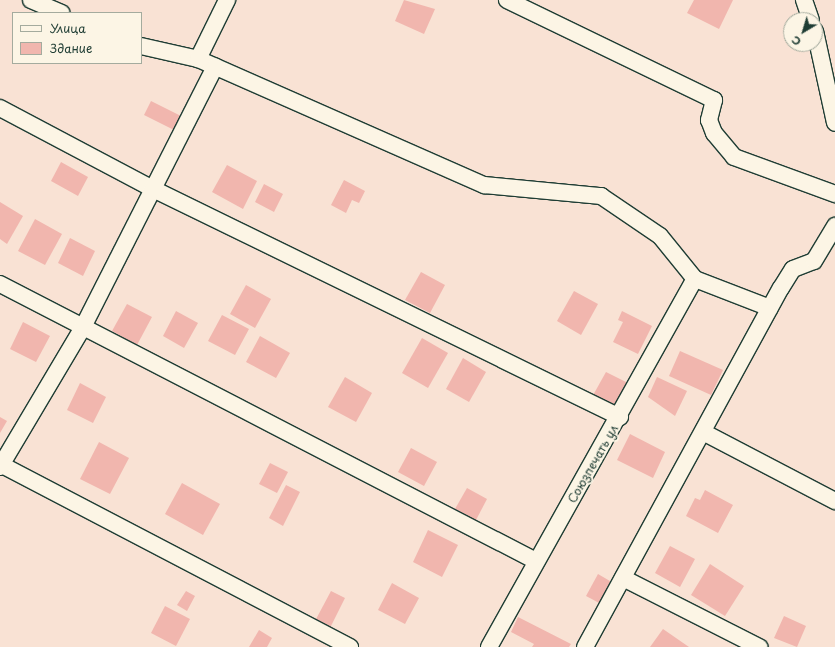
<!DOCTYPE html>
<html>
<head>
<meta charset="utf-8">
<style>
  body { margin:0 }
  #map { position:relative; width:835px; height:647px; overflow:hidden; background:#f9e2d4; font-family:"Playpen Sans",sans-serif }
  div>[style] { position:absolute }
  .building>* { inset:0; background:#f1b6ae }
  .roads { filter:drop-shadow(1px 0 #1f3d34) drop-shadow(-1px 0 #1f3d34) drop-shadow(0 1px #1f3d34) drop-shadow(0 -1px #1f3d34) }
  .street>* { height:16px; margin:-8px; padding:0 8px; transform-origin:8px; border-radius:8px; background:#fcf5e5 }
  span { translate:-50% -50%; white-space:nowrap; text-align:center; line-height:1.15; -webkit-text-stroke:4px #fcf5e5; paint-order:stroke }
  .street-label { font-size:12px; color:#1f3d34 }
  .legend { position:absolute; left:12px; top:12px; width:130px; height:52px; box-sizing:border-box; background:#fcf5e5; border:1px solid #a4ab9e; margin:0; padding:5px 7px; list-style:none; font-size:12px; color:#1f3d34 }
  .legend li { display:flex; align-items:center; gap:8px; height:20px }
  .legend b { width:20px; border:1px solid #a4ab9e }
  .north { position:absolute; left:783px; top:12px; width:40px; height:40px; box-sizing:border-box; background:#fcf5e5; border:1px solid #a4ab9e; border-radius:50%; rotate:218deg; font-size:11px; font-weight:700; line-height:16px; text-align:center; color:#1f3d34 }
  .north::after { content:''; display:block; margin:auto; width:14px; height:18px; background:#1f3d34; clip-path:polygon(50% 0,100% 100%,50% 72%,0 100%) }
</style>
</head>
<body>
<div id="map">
  <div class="building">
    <div style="clip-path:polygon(404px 0,435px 9px,424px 34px,395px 21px)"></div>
    <div style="clip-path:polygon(694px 0,733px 0,719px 29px,687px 13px)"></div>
    <div style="clip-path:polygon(151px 101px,183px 117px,176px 131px,144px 115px)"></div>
    <div style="clip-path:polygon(61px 162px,88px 177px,78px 196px,51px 181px)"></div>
    <div style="clip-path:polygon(227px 165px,257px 181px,243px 209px,212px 192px)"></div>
    <div style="clip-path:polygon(344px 180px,365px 191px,359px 203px,352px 200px,346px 213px,331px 205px)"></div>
    <div style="clip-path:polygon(264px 184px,283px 194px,274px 212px,255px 202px)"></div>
    <div style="clip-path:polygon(0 202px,23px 216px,7px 244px,0 239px)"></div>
    <div style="clip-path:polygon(35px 219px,62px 234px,45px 265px,18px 251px)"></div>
    <div style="clip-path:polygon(70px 238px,95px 251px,83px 276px,58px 263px)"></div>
    <div style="clip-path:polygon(421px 272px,445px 285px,430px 313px,405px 300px)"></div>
    <div style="clip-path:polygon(246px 285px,271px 299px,255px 328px,230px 314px)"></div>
    <div style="clip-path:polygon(574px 291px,598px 304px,581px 335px,557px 321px)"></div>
    <div style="clip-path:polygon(127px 304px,152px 317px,137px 345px,112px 331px)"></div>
    <div style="clip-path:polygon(176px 311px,198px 323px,184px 348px,163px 336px)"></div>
    <div style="clip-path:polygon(622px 311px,652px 326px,638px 354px,613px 342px,623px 322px,618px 320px)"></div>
    <div style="clip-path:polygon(222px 315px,249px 329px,235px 355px,208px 341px)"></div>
    <div style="clip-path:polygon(23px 322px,50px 336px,36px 362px,10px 349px)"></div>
    <div style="clip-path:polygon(260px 336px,290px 353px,276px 378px,246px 362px)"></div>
    <div style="clip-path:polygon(422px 338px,448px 353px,428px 388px,402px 373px)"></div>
    <div style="clip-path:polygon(680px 351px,723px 370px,711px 395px,669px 376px)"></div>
    <div style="clip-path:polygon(463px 358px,486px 372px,469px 402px,446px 389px)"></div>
    <div style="clip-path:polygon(606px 372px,630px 384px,617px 410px,592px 397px)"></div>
    <div style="clip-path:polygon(345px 377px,372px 393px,356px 422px,328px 407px)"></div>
    <div style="clip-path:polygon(657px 377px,687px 391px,675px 416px,648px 397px)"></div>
    <div style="clip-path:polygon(80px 383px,106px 397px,93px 423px,67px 410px)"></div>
    <div style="clip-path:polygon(0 417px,7px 421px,0 433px)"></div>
    <div style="clip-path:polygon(630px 434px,665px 452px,653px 478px,617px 460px)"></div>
    <div style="clip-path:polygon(99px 442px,129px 458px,110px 494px,80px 479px)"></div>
    <div style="clip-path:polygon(411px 448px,437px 462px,424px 486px,398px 472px)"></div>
    <div style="clip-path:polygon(270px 463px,288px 472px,277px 493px,259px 484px)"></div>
    <div style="clip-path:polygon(182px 483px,220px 504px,203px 535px,165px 514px)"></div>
    <div style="clip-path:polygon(286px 485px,300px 492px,283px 526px,269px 518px)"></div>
    <div style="clip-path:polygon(467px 488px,487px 499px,476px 520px,455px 509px)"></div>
    <div style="clip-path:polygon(705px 490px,733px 505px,718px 533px,686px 516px,695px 498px,700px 500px)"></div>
    <div style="clip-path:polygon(428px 530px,458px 545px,442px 577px,413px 562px)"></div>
    <div style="clip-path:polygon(670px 546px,695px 559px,680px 587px,655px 573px)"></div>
    <div style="clip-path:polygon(710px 564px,744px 586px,725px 616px,691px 595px)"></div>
    <div style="clip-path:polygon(598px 574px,615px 584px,603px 605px,586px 596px)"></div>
    <div style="clip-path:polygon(392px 583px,419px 598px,405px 624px,378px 610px)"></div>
    <div style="clip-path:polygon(186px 591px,195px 596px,187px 611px,177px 605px)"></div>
    <div style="clip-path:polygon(331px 591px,345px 598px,330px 628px,315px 621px)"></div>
    <div style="clip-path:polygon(165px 606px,190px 619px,176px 646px,151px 633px)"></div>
    <div style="clip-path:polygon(784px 616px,806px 626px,797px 647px,774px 638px)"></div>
    <div style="clip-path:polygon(518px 617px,571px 644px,569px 647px,532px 647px,534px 644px,511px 632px)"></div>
    <div style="clip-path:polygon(663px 629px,689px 647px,650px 647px)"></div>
    <div style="clip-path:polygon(259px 630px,272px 638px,267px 647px,249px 647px)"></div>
  </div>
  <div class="roads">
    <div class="street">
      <div style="left:31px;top:0;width:33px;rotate:23deg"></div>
      <div style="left:507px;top:0;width:230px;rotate:25.8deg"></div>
      <div style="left:714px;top:100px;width:21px;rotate:104deg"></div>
      <div style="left:709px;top:120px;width:14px;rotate:69deg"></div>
      <div style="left:714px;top:133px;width:31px;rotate:50deg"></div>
      <div style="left:734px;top:157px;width:108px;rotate:20.1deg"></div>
      <div style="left:804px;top:0;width:21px;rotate:71deg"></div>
      <div style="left:815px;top:31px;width:94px;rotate:77.7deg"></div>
      <div style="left:141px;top:46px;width:58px;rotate:12.8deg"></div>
      <div style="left:198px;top:59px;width:313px;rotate:23.8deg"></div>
      <div style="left:484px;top:185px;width:118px;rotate:5.4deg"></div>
      <div style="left:601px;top:196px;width:71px;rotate:34.1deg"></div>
      <div style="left:660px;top:236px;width:55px;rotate:50.9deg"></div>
      <div style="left:695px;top:279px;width:80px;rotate:21.1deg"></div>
      <div style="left:198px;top:59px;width:66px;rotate:-63.8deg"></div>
      <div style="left:0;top:108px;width:171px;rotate:27.9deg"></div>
      <div style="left:151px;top:188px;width:522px;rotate:26.03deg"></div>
      <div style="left:0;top:284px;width:603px;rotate:27.33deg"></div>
      <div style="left:705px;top:433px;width:147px;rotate:27.6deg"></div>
      <div style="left:0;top:464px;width:395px;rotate:27.6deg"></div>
      <div style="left:0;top:467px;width:163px;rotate:-59.3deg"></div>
      <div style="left:83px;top:327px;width:292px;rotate:-63.1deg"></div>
      <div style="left:623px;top:578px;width:153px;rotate:26.9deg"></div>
      <div style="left:489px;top:647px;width:422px;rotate:-60.8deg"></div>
      <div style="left:585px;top:647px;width:409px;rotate:-61.4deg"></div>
      <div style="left:781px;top:288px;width:22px;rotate:-58deg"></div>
      <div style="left:793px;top:269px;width:22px;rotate:-21deg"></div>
      <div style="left:814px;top:261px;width:41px;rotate:-59deg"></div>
    </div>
  </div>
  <div class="street-label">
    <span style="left:593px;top:464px;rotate:-60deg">Союзпечать ул</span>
  </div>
  <ul class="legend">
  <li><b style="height:5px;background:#fcf5e5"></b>Улица</li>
  <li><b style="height:11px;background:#f1b6ae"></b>Здание</li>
  </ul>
  <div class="north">С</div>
</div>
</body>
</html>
